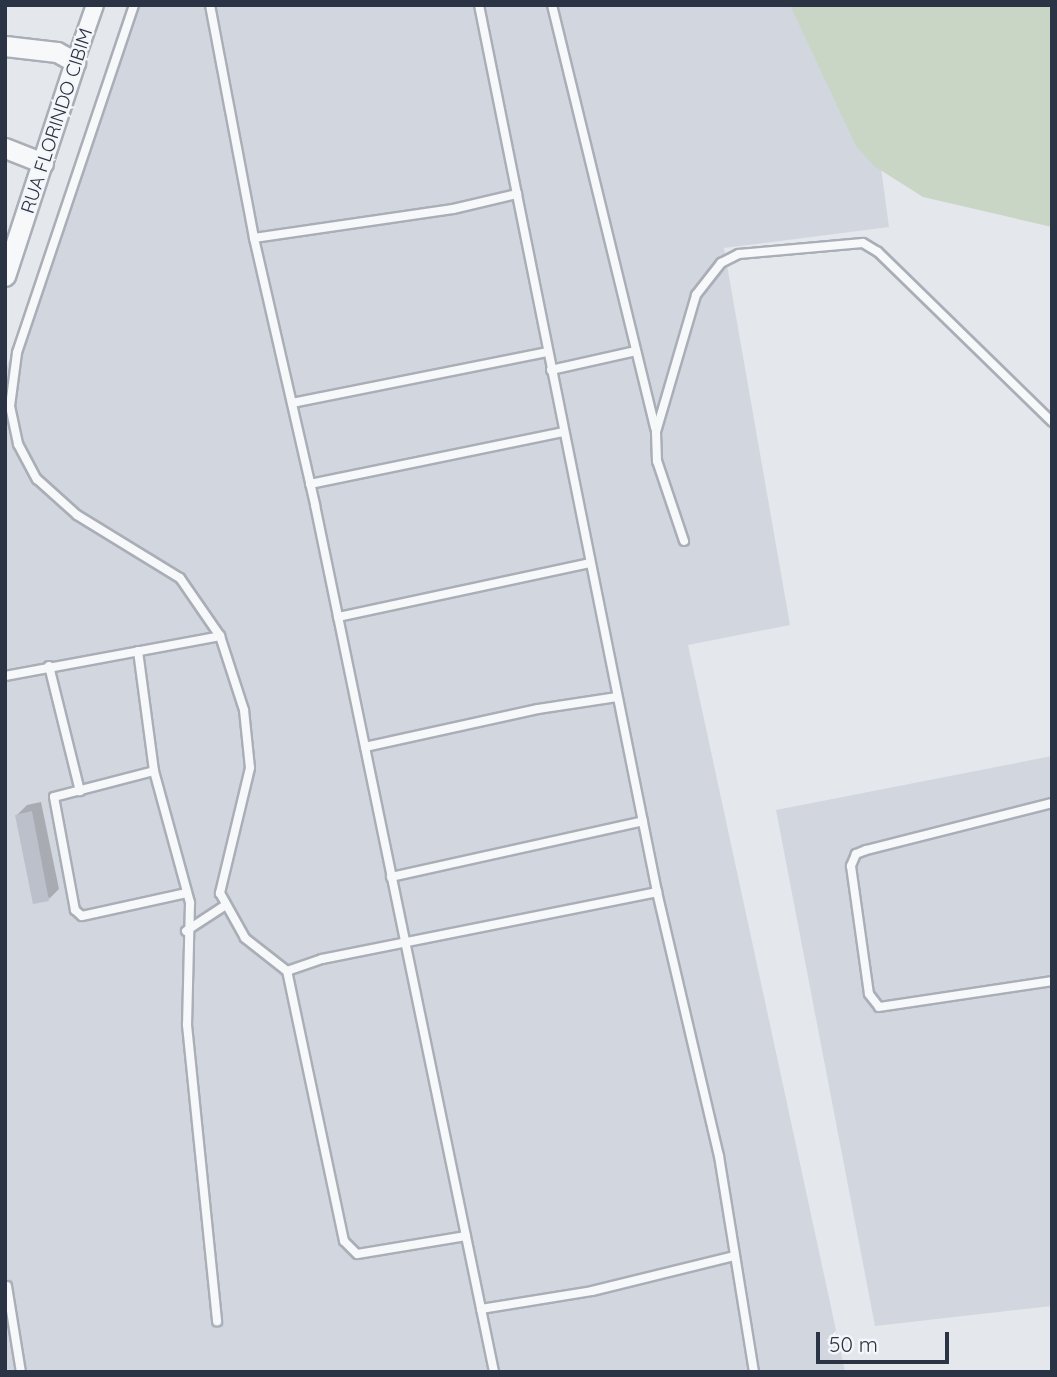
<!DOCTYPE html>
<html>
<head>
<meta charset="utf-8">
<style>
  body { margin:0 }
  #map { position:relative; width:1057px; height:1377px; overflow:hidden; background:#e4e7ec; font-family:Quicksand,sans-serif }
  div>[style] { position:absolute }
  .built>* { inset:0; background:#d2d6de }
  .green>* { inset:0; background:#c9d6c5 }
  .shadow>* { inset:0; background:#0003 }
  .building>* { inset:0; background:#bbc0ca }
  .roads { filter:drop-shadow(2px 0 #a9aeb7) drop-shadow(-2px 0 #a9aeb7) drop-shadow(0 2px #a9aeb7) drop-shadow(0 -2px #a9aeb7) }
  .service>* { height:8px; margin:-4px; padding:0 4px; transform-origin:4px; border-radius:4px; background:#f7f8fa }
  .minor>* { height:16px; margin:-8px; padding:0 8px; transform-origin:8px; border-radius:8px; background:#f7f8fa }
  .tertiary>* { height:19px; margin:-9.5px; padding:0 9.5px; transform-origin:9.5px; border-radius:9.5px; background:#f7f8fa }
  span { translate:-50% -50%; white-space:nowrap; text-align:center; line-height:1.15; -webkit-text-stroke:5px #f4f6f9; paint-order:stroke }
  .street-label { font-size:19px; color:#2b3445 }
  .frame { position:absolute; inset:0; border:7px solid #2b3445; pointer-events:none }
  .scale { position:absolute; left:816px; top:1332px; width:133px; height:32px; box-sizing:border-box; border:4px solid #2b3445; border-top:0; padding-left:9px; font-size:21px; line-height:24px; white-space:nowrap; color:#2b3445; -webkit-text-stroke:5px #f4f6f9; paint-order:stroke }
</style>
</head>
<body>
<div id="map">
  <div class="built">
    <div style="clip-path:polygon(127px 5px,822px 5px,865px 49px,889px 227px,724px 248px,790px 625px,688px 645px,845px 1372px,5px 1372px,5px 373px)"></div>
    <div style="clip-path:polygon(1052px 756px,1052px 1306px,875px 1326px,776px 810px)"></div>
  </div>
  <div class="green">
    <div style="clip-path:polygon(790px 5px,1052px 5px,1052px 227px,923px 197px,874px 166px,856px 146px)"></div>
  </div>
  <div class="shadow">
    <div style="clip-path:polygon(41px 802px,59px 889px,49px 899px,17px 815px,27px 805px)"></div>
  </div>
  <div class="building">
    <div style="clip-path:polygon(32px 811px,49px 901px,33px 904px,15px 815px)"></div>
  </div>
  <div class="roads">
    <div class="service">
      <div style="left:134px;top:5px;width:367px;rotate:108.6deg"></div>
      <div style="left:17px;top:353px;width:53px;rotate:97.5deg"></div>
      <div style="left:10px;top:406px;width:39px;rotate:78deg"></div>
      <div style="left:18px;top:444px;width:40px;rotate:62deg"></div>
      <div style="left:37px;top:479px;width:54px;rotate:42deg"></div>
      <div style="left:77px;top:515px;width:121px;rotate:31.5deg"></div>
      <div style="left:180px;top:578px;width:70px;rotate:55.4deg"></div>
      <div style="left:220px;top:636px;width:78px;rotate:72deg"></div>
      <div style="left:244px;top:710px;width:58px;rotate:84.1deg"></div>
      <div style="left:250px;top:768px;width:129px;rotate:103.5deg"></div>
      <div style="left:220px;top:893px;width:51px;rotate:60.9deg"></div>
      <div style="left:245px;top:938px;width:53px;rotate:38.2deg"></div>
      <div style="left:210px;top:5px;width:237px;rotate:79.3deg"></div>
      <div style="left:254px;top:238px;width:274px;rotate:77.1deg"></div>
      <div style="left:315px;top:505px;width:885px;rotate:78.33deg"></div>
      <div style="left:479px;top:5px;width:905px;rotate:78.65deg"></div>
      <div style="left:657px;top:892px;width:271px;rotate:76.8deg"></div>
      <div style="left:719px;top:1156px;width:219px;rotate:80.8deg"></div>
      <div style="left:552px;top:5px;width:436px;rotate:76.3deg"></div>
      <div style="left:254px;top:238px;width:201px;rotate:-8.3deg"></div>
      <div style="left:453px;top:209px;width:66px;rotate:-13.2deg"></div>
      <div style="left:551px;top:370px;width:87px;rotate:-12.6deg"></div>
      <div style="left:292px;top:403px;width:261px;rotate:-11.3deg"></div>
      <div style="left:310px;top:484px;width:258px;rotate:-11.6deg"></div>
      <div style="left:684px;top:541px;width:84px;rotate:-108.6deg"></div>
      <div style="left:657px;top:461px;width:29px;rotate:-92deg"></div>
      <div style="left:656px;top:432px;width:143px;rotate:-73.7deg"></div>
      <div style="left:696px;top:295px;width:41px;rotate:-52deg"></div>
      <div style="left:721px;top:263px;width:20px;rotate:-27deg"></div>
      <div style="left:739px;top:254px;width:124px;rotate:-5.1deg"></div>
      <div style="left:863px;top:243px;width:17px;rotate:31deg"></div>
      <div style="left:878px;top:252px;width:243px;rotate:44.3deg"></div>
      <div style="left:338px;top:617px;width:258px;rotate:-12.1deg"></div>
      <div style="left:138px;top:651px;width:121px;rotate:82.4deg"></div>
      <div style="left:154px;top:771px;width:137px;rotate:74.7deg"></div>
      <div style="left:190px;top:903px;width:122px;rotate:91.4deg"></div>
      <div style="left:187px;top:1025px;width:298px;rotate:84.2deg"></div>
      <div style="left:49px;top:666px;width:129px;rotate:76.1deg"></div>
      <div style="left:5px;top:676px;width:219px;rotate:-10.5deg"></div>
      <div style="left:365px;top:747px;width:177px;rotate:-12.4deg"></div>
      <div style="left:538px;top:709px;width:80px;rotate:-8.6deg"></div>
      <div style="left:154px;top:771px;width:103px;rotate:165.4deg"></div>
      <div style="left:54px;top:797px;width:115px;rotate:79.5deg"></div>
      <div style="left:75px;top:910px;width:9px;rotate:41deg"></div>
      <div style="left:82px;top:916px;width:107px;rotate:-12.4deg"></div>
      <div style="left:1052px;top:803px;width:192px;rotate:165.8deg"></div>
      <div style="left:866px;top:850px;width:11px;rotate:158deg"></div>
      <div style="left:856px;top:854px;width:13px;rotate:113deg"></div>
      <div style="left:851px;top:866px;width:129px;rotate:82deg"></div>
      <div style="left:869px;top:994px;width:16px;rotate:52deg"></div>
      <div style="left:879px;top:1007px;width:175px;rotate:-8.5deg"></div>
      <div style="left:391px;top:877px;width:258px;rotate:-12.5deg"></div>
      <div style="left:186px;top:931px;width:45px;rotate:-33.3deg"></div>
      <div style="left:466px;top:1236px;width:110px;rotate:170.6deg"></div>
      <div style="left:357px;top:1254px;width:18px;rotate:-135deg"></div>
      <div style="left:344px;top:1241px;width:276px;rotate:-101.9deg"></div>
      <div style="left:287px;top:971px;width:37px;rotate:-19deg"></div>
      <div style="left:322px;top:959px;width:342px;rotate:-11.3deg"></div>
      <div style="left:7px;top:1286px;width:87px;rotate:80.8deg"></div>
      <div style="left:481px;top:1309px;width:112px;rotate:-9.2deg"></div>
      <div style="left:592px;top:1291px;width:147px;rotate:-13.8deg"></div>
    </div>
    <div class="minor">
      <div style="left:75px;top:62px;width:60px;rotate:-70.7deg"></div>
    </div>
    <div class="tertiary">
      <div style="left:5px;top:46px;width:52px;rotate:6.6deg"></div>
      <div style="left:57px;top:52px;width:21px;rotate:29deg"></div>
      <div style="left:75px;top:62px;width:225px;rotate:108.1deg"></div>
      <div style="left:5px;top:148px;width:41px;rotate:21.5deg"></div>
    </div>
  </div>
  <div class="street-label">
    <span style="left:57px;top:121px;rotate:-72deg">RUA FLORINDO CIBIM</span>
  </div>
  <div class="frame"></div>
  <div class="scale">50 m</div>
</div>
</body>
</html>
